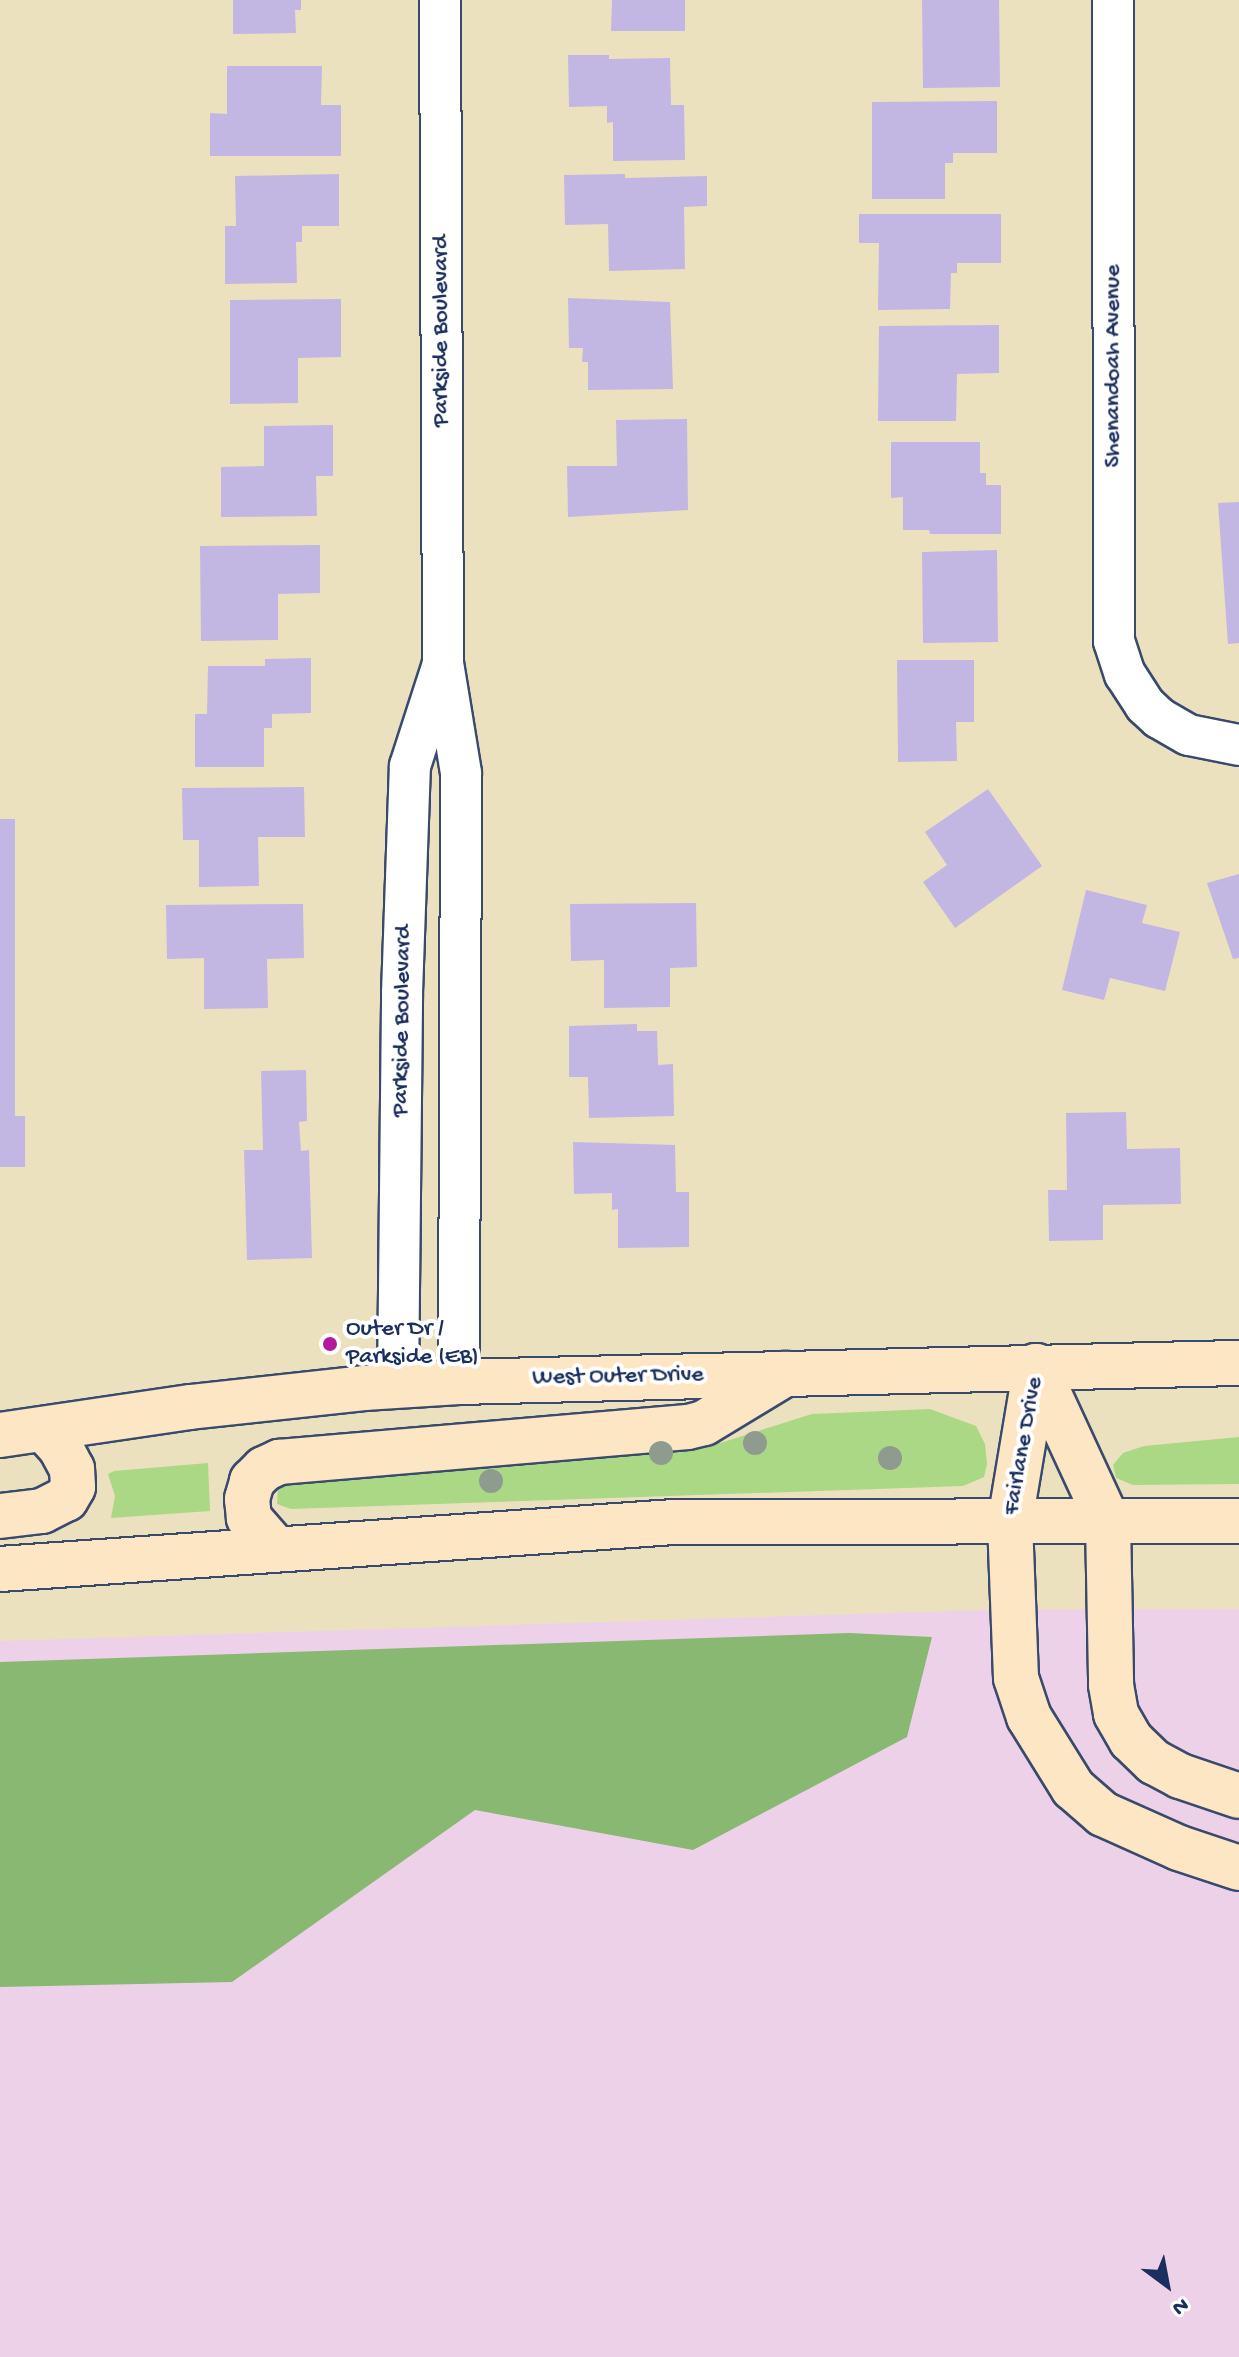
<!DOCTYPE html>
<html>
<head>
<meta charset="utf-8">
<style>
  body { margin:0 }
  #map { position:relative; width:1239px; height:2357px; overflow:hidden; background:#ebe1bf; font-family:"Gochi Hand",sans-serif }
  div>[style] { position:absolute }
  .built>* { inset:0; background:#edd1e9 }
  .green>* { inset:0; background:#abd884 }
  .forest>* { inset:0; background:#88b872 }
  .building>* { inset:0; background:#c2b7e2 }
  .roads { filter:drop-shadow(2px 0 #3a4a6d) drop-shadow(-2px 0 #3a4a6d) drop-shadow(0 2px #3a4a6d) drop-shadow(0 -2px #3a4a6d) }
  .street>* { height:40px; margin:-20px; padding:0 20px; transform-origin:20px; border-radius:20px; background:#fff }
  .secondary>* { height:44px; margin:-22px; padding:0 22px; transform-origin:22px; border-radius:22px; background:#fce6c4 }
  .trees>* { width:24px; height:24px; margin:-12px; border-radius:50%; background:#909b90 }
  .dots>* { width:22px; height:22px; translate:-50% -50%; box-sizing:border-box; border:4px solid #fff; border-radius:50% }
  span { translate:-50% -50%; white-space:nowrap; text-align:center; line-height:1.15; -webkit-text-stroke:8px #fff; paint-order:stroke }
  .street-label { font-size:24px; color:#1b2f5e }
  .poi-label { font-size:24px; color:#1b2f5e }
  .left { translate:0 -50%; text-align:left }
  .north { position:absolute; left:1127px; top:2245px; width:80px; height:80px; -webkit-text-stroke:6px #fff; paint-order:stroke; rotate:148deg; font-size:22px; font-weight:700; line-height:32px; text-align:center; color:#1b2f5e }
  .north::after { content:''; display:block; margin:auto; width:28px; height:36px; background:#1b2f5e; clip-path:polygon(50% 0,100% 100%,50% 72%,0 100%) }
</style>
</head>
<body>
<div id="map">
  <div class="built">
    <div style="clip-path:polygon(1239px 1609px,1239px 2357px,0 2357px,0 1641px,982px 1610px)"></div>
  </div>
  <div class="green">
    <div style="clip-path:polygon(930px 1409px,976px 1426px,985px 1444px,987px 1464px,984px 1477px,963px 1486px,291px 1509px,277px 1504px,278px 1488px,289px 1478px,649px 1445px,720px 1443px,812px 1414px)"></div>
    <div style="clip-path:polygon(1239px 1437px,1239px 1484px,1133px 1485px,1116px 1478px,1113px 1465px,1123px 1453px,1144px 1446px)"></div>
    <div style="clip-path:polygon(208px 1463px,210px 1511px,111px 1518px,115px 1496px,108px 1474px,114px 1471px)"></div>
  </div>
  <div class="forest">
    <div style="clip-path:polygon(849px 1633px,932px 1637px,907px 1737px,693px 1850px,475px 1810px,232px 1982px,0 1987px,0 1662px)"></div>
  </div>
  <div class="building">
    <div style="clip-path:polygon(233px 0,301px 0,301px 10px,295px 10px,296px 33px,233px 34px)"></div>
    <div style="clip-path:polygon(612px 0,685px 0,685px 31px,611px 31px)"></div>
    <div style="clip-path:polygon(922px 0,999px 0,1000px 87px,923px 88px)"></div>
    <div style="clip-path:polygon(568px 55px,609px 55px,609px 59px,670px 58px,671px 105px,684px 105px,685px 160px,613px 161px,613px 122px,607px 123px,607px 106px,569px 107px)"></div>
    <div style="clip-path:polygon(227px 66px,322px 66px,321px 105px,341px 105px,341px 156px,210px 156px,210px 113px,227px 114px)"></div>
    <div style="clip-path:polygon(997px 101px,997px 153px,953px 153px,953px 163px,945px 163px,945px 199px,872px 199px,872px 102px)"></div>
    <div style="clip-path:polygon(339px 174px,339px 226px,302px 226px,302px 242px,296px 242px,297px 283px,225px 284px,225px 226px,236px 226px,235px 176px)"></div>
    <div style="clip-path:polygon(625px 174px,625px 178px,707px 176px,707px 206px,684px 207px,685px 269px,609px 271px,608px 224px,565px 225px,564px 175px)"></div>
    <div style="clip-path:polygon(859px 214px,1001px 214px,1001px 263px,957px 263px,957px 273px,951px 273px,950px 309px,878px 310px,879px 243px,859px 243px)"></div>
    <div style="clip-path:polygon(568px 298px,670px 302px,673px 389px,588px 390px,588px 362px,582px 362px,583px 348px,569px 348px)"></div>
    <div style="clip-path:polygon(341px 299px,341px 357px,298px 358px,298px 403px,230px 404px,230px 300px)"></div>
    <div style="clip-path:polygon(999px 325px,999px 373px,957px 374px,956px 421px,878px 421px,879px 326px)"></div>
    <div style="clip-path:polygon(687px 419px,688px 510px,568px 517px,567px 466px,617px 466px,616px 420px)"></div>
    <div style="clip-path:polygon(333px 425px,333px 476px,316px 476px,317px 516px,221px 517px,221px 467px,264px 466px,264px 426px)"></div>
    <div style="clip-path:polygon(891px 442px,980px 442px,980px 473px,986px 473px,986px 485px,1001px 485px,1001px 534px,930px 534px,929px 530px,903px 530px,903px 497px,891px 498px)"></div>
    <div style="clip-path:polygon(1239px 502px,1239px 643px,1228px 644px,1218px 503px)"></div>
    <div style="clip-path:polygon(320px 545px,320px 593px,278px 594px,278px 640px,201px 641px,200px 546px)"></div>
    <div style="clip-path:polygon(997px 550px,998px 642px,923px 643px,922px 552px)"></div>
    <div style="clip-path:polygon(311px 658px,311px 713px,272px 714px,272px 728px,264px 728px,264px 767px,195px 767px,195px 714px,207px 714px,208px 666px,265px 666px,265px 659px)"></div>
    <div style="clip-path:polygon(897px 660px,974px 660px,974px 722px,956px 722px,957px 761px,898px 762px)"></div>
    <div style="clip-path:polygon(304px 787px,305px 837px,258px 837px,259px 886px,199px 887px,199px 840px,183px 840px,182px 788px)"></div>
    <div style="clip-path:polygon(988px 789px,1042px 866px,955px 928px,923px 882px,947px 865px,925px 832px)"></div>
    <div style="clip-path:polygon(0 819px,15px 819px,15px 1116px,25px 1116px,25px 1167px,0 1167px)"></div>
    <div style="clip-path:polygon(1239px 874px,1239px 958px,1233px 959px,1207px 883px)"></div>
    <div style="clip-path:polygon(1086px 890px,1147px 905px,1142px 923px,1180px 932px,1165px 991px,1110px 978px,1104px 1000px,1062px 990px)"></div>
    <div style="clip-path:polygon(696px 903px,697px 967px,670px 968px,670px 1007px,604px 1008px,604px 960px,571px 961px,570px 904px)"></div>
    <div style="clip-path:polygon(303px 904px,304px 958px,267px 959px,268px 1008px,204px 1009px,204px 958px,167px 959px,166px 905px)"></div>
    <div style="clip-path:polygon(637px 1024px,637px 1031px,657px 1031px,658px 1065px,673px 1064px,674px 1116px,589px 1118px,588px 1077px,569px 1077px,569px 1026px)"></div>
    <div style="clip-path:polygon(306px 1070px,307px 1121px,299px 1122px,301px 1151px,309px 1150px,312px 1258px,247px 1260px,244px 1150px,263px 1150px,261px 1071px)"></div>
    <div style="clip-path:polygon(1126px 1112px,1127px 1149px,1180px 1148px,1181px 1204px,1103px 1205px,1103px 1240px,1049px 1241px,1048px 1190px,1067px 1190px,1066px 1113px)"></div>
    <div style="clip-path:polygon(573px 1142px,675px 1145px,676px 1192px,689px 1192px,689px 1247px,618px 1248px,618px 1209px,612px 1210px,612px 1193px,574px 1194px)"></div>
  </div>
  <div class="roads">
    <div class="street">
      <div style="left:440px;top:0;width:663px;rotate:89.74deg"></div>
      <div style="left:443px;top:663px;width:111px;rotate:80.7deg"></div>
      <div style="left:461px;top:773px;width:609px;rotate:90.19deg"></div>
      <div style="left:1113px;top:0;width:641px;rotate:89.91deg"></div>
      <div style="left:1114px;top:641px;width:35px;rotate:72deg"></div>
      <div style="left:1125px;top:674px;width:37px;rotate:57deg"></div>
      <div style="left:1145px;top:705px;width:19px;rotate:43deg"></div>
      <div style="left:1159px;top:718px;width:34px;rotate:30deg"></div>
      <div style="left:1189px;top:735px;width:51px;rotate:11.3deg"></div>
      <div style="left:398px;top:1385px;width:392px;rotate:-89.4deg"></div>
      <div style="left:402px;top:993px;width:227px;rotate:-88deg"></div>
      <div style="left:410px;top:766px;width:101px;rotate:-72.1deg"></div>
    </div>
    <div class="secondary">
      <div style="left:1036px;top:1366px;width:158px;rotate:99.5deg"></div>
      <div style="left:1010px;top:1522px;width:156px;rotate:87.8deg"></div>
      <div style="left:1016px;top:1678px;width:41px;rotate:71.6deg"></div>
      <div style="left:1029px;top:1717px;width:84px;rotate:58.2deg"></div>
      <div style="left:1073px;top:1788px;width:40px;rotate:41deg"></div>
      <div style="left:1103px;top:1814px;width:83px;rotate:24.1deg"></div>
      <div style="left:1179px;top:1848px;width:63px;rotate:18.4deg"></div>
      <div style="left:1036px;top:1366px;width:172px;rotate:65.2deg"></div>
      <div style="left:1108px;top:1522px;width:163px;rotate:88.9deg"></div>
      <div style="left:1111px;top:1685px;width:29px;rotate:80deg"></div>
      <div style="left:1116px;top:1714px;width:30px;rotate:60deg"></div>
      <div style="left:1131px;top:1740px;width:32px;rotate:44deg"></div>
      <div style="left:1154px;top:1762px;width:30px;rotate:28deg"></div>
      <div style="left:1180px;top:1776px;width:62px;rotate:18.7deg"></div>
      <div style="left:0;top:1435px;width:192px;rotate:-8.4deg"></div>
      <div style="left:190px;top:1407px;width:175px;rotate:-6.2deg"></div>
      <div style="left:364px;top:1388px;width:95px;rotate:-3.6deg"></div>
      <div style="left:459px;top:1382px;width:780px;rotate:-1.4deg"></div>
      <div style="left:0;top:1516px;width:42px;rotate:-6.8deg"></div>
      <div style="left:42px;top:1511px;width:27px;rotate:-27deg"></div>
      <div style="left:66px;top:1499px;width:14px;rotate:-60deg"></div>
      <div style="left:73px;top:1487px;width:18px;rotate:-93deg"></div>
      <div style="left:72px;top:1469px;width:24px;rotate:-118deg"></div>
      <div style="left:61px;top:1448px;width:25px;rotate:-132deg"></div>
      <div style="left:275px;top:1548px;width:40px;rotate:-131deg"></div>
      <div style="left:249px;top:1518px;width:19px;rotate:-96deg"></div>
      <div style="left:247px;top:1499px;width:19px;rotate:-74deg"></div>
      <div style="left:252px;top:1481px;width:17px;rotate:-45deg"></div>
      <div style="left:264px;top:1469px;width:17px;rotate:-25deg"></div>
      <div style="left:279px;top:1462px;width:410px;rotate:-4.9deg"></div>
      <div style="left:688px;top:1427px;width:16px;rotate:-14deg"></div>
      <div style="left:704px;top:1423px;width:95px;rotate:-31.2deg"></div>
      <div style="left:0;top:1569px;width:675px;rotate:-3.99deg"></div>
      <div style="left:673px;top:1522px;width:566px;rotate:-0.1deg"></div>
    </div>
  </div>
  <div class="trees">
    <div style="left:755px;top:1443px"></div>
    <div style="left:661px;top:1453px"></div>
    <div style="left:890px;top:1458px"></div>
    <div style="left:491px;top:1481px"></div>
  </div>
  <div class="dots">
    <div style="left:330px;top:1344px;background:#b5179e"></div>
  </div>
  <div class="street-label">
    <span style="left:442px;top:331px;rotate:-90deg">Parkside Boulevard</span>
    <span style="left:1114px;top:366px;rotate:-90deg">Shenandoah Avenue</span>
    <span style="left:403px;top:1021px;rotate:-89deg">Parkside Boulevard</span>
    <span style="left:618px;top:1377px;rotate:-1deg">West Outer Drive</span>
    <span style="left:1024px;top:1446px;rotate:-80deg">Fairlane Drive</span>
  </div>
  <div class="poi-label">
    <span class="left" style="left:346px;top:1344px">Outer Dr /<br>Parkside (EB)</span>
  </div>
  <div class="north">N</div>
</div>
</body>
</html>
